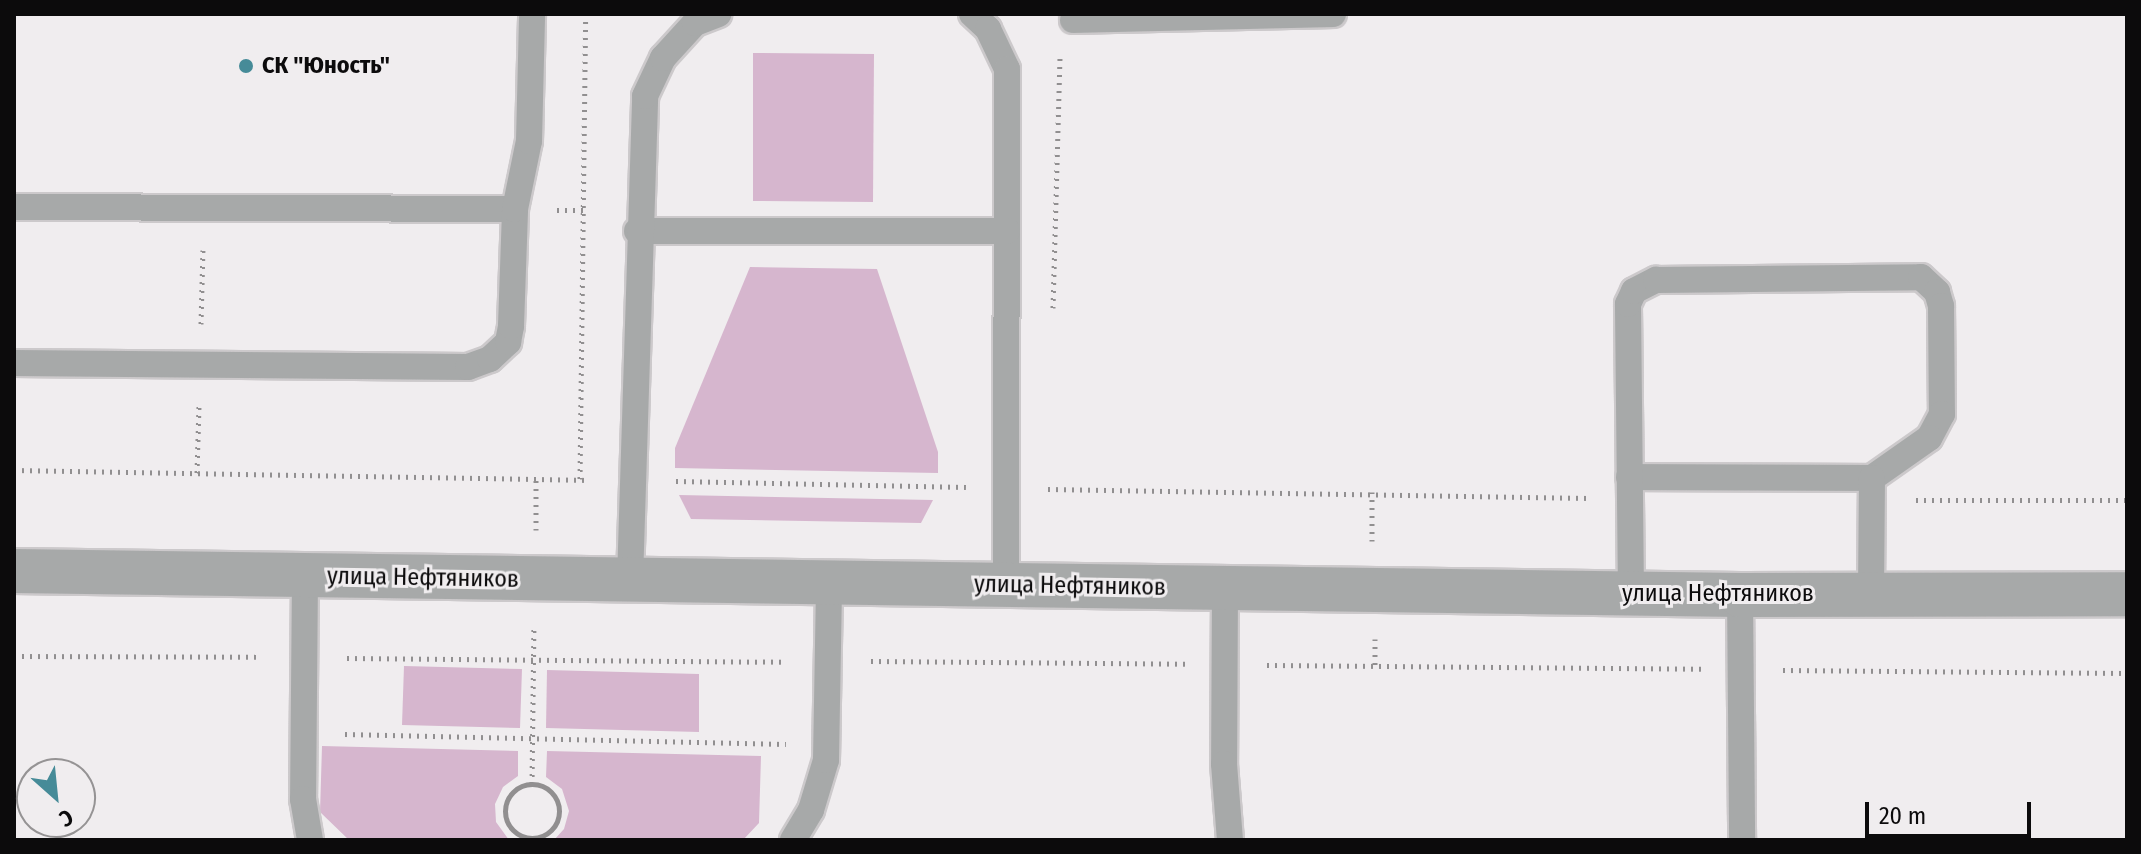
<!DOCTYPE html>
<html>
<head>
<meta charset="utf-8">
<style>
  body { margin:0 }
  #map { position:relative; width:2141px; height:854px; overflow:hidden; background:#f0edef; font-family:"Fira Sans Condensed",sans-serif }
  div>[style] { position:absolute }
  .green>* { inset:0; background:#d6b6ce }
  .path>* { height:5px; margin-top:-2.5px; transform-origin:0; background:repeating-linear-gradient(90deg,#918f90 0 2px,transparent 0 8px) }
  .path>.ring { margin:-2.5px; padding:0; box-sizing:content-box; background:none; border:5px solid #918f90; border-radius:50% }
  .roads { filter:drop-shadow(2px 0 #ccc9cb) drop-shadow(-2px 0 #ccc9cb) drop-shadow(0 2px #ccc9cb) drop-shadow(0 -2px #ccc9cb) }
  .lane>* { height:26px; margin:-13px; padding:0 13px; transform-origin:13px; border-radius:13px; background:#a7a9a9 }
  .street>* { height:44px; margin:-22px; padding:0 22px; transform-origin:22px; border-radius:22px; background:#a7a9a9 }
  .dots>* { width:22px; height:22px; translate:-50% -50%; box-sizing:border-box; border:4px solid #f0edef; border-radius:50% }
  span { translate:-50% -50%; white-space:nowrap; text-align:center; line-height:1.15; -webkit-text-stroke:6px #f0edef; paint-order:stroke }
  .poi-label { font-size:24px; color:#0c0b0c; font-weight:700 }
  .left { translate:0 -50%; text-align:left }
  .street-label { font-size:24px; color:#0c0b0c }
  .frame { position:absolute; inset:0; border:16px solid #0c0b0c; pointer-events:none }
  .north { position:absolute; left:16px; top:758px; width:80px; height:80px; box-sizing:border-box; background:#f0edef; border:2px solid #959394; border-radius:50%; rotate:153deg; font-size:22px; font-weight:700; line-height:32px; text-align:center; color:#0c0b0c }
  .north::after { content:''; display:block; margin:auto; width:28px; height:36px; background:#468b98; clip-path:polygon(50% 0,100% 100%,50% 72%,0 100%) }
  .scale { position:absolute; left:1865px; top:802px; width:166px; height:36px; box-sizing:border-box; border:4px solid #0c0b0c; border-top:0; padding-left:10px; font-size:24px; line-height:28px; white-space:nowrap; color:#0c0b0c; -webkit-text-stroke:6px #f0edef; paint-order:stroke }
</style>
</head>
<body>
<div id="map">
  <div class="green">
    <div style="clip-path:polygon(753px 53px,874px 54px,873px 202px,753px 201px)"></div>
    <div style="clip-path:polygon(750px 267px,877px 269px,938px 452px,938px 473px,675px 468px,675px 448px)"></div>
    <div style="clip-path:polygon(679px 495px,933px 500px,921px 523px,691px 519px)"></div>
    <div style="clip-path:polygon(404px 666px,522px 669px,520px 728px,402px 725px)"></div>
    <div style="clip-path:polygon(547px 670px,699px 674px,699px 732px,546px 728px)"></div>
    <div style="clip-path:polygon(322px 746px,518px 751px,518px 776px,503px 787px,495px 804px,496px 822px,509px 840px,349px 840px,320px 812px)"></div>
    <div style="clip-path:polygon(547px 751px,761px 756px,759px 823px,743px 840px,554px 840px,564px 829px,569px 811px,562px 789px,546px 777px)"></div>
  </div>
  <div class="path">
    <div style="left:557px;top:210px;width:27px"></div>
    <div style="left:1053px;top:308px;width:250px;rotate:-88.4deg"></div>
    <div style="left:201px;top:324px;width:74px;rotate:-88.5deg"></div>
    <div style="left:14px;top:470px;width:576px;rotate:0.99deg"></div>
    <div style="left:197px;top:473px;width:67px;rotate:-88.3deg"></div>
    <div style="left:580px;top:479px;width:465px;rotate:-89.3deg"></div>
    <div style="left:676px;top:481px;width:290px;rotate:1.2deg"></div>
    <div style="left:1048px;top:489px;width:542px;rotate:0.95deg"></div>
    <div style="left:1372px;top:492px;width:49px;rotate:90deg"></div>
    <div style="left:1916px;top:500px;width:211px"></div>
    <div style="left:536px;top:530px;width:51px;rotate:-90deg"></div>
    <div style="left:1375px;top:639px;width:27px;rotate:90deg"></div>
    <div style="left:14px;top:656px;width:247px;rotate:0.2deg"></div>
    <div style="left:347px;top:658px;width:438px;rotate:0.5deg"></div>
    <div style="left:871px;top:661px;width:314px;rotate:0.5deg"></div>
    <div style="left:1267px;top:665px;width:434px;rotate:0.5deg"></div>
    <div style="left:1783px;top:670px;width:344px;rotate:0.5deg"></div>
    <div style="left:345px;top:734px;width:441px;rotate:1.3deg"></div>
    <div style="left:532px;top:784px;width:156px;rotate:-89.3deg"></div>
    <div class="ring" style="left:505px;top:784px;width:49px;height:49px"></div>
  </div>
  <div class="roads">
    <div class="lane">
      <div style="left:972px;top:14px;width:22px;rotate:43deg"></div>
      <div style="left:988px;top:29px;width:44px;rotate:64.6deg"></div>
      <div style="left:1007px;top:69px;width:516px;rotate:90.11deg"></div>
      <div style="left:1073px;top:20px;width:260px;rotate:-1.3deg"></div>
      <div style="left:14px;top:207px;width:501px;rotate:0.23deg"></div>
      <div style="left:637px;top:231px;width:370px"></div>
      <div style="left:14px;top:363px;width:454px;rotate:0.5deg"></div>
      <div style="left:468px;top:367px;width:23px;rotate:-20deg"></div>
      <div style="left:490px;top:359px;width:25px;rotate:-43deg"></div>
      <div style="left:508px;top:342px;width:16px;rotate:-79deg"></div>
      <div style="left:511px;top:326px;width:117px;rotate:-88deg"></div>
      <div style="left:515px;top:209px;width:69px;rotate:-78.4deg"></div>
      <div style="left:529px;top:141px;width:127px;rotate:-88.6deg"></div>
      <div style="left:1629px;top:477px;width:243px;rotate:0.2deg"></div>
      <div style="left:305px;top:576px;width:223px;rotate:90.5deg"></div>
      <div style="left:303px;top:799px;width:42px;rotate:80.3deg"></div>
      <div style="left:630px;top:580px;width:484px;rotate:-88.2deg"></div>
      <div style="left:645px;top:96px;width:42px;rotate:-64.7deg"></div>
      <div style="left:663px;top:58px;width:47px;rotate:-47.6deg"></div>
      <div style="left:695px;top:23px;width:25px;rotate:-21deg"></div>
      <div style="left:1225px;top:588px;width:176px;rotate:90.3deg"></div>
      <div style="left:1224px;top:764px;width:76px;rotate:85.5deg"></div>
      <div style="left:1631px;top:594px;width:290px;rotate:-90.6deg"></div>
      <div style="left:1628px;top:304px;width:14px;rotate:-65deg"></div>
      <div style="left:1634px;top:291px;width:25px;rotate:-27deg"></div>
      <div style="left:1656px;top:280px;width:265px;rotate:-0.6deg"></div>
      <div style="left:1921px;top:277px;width:22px;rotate:43deg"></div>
      <div style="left:1937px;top:292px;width:15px;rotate:74deg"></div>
      <div style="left:1941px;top:306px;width:108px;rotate:89.5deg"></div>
      <div style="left:1942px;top:414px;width:27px;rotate:118deg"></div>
      <div style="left:1929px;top:438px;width:70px;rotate:144.9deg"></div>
      <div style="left:1872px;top:478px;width:117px;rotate:90.5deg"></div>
      <div style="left:1740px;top:595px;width:245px;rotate:89.5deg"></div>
      <div style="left:793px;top:840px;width:35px;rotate:-59deg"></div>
      <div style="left:811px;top:810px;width:52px;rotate:-73.3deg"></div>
      <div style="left:826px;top:760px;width:178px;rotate:-89deg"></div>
    </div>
    <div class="street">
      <div style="left:14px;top:571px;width:1726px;rotate:0.8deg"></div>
      <div style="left:1740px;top:595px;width:387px;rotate:-0.1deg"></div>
    </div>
  </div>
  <div class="dots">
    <div style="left:246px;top:66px;background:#468b98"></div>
  </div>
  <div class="poi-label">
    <span class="left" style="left:262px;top:66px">СК "Юность"</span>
  </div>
  <div class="street-label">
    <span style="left:423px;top:578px;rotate:1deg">улица Нефтяников</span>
    <span style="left:1070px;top:586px;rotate:1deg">улица Нефтяников</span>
    <span style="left:1718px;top:594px">улица Нефтяников</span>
  </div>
  <div class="frame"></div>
  <div class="north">С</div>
  <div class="scale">20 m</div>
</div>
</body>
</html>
